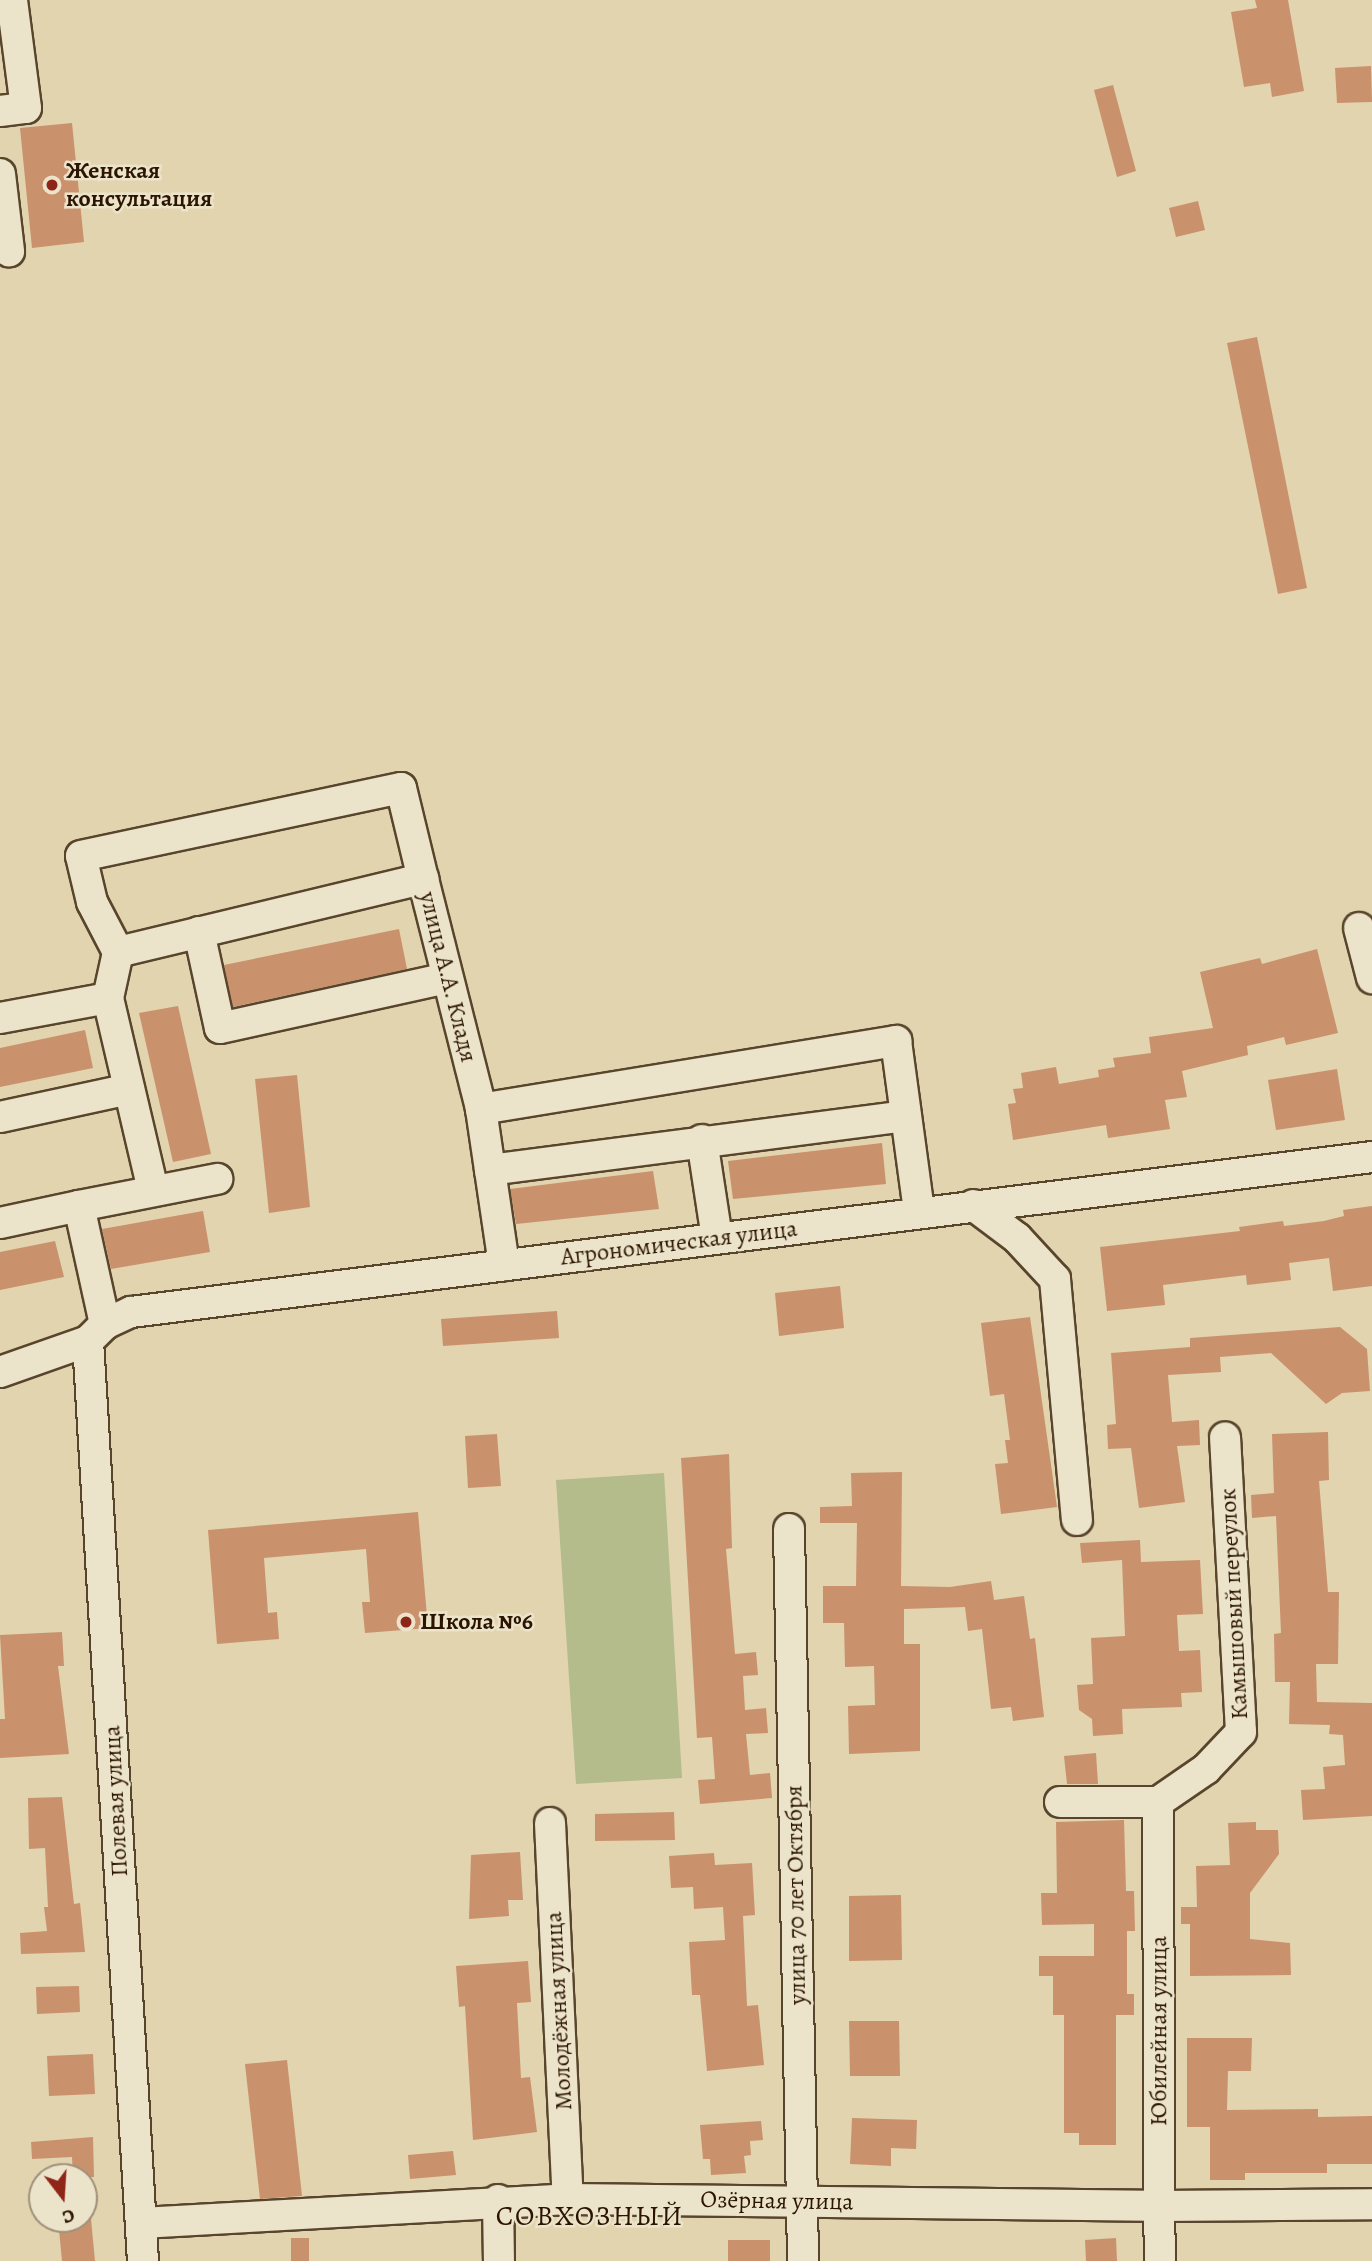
<!DOCTYPE html>
<html>
<head>
<meta charset="utf-8">
<style>
  body { margin:0 }
  #map { position:relative; width:1372px; height:2261px; overflow:hidden; background:#e1d4af; font-family:Alegreya,serif }
  div>[style] { position:absolute }
  .green>* { inset:0; background:#b3bc8a }
  .building>* { inset:0; background:#ca916d }
  .roads { filter:drop-shadow(2px 0 #58452c) drop-shadow(-2px 0 #58452c) drop-shadow(0 2px #58452c) drop-shadow(0 -2px #58452c) }
  .minor>* { height:30px; margin:-15px; padding:0 15px; transform-origin:15px; border-radius:15px; background:#ece3cb }
  .dots>* { width:19px; height:19px; translate:-50% -50%; box-sizing:border-box; border:4px solid #ece3cb; border-radius:50% }
  span { translate:-50% -50%; white-space:nowrap; text-align:center; line-height:1.15; -webkit-text-stroke:5px #ece3cb; paint-order:stroke }
  .poi-label { font-size:24px; color:#2b1500; font-weight:700 }
  .left { translate:0 -50%; text-align:left }
  .street-label { font-size:24px; color:#2b1500 }
  .quarter-label { font-size:28px; color:#2b1500; letter-spacing:2px }
  .north { position:absolute; left:28px; top:2163px; width:70px; height:70px; box-sizing:border-box; background:#ece3cb; border:2px solid #9f917a; border-radius:50%; rotate:163deg; font-size:19px; font-weight:700; line-height:28px; text-align:center; color:#2b1500 }
  .north::after { content:''; display:block; margin:auto; width:24px; height:32px; background:#8f2418; clip-path:polygon(50% 0,100% 100%,50% 72%,0 100%) }
</style>
</head>
<body>
<div id="map">
  <div class="green">
    <div style="clip-path:polygon(664px 1473px,682px 1778px,576px 1784px,556px 1480px)"></div>
  </div>
  <div class="building">
    <div style="clip-path:polygon(1255px 0,1288px 0,1304px 91px,1272px 97px,1270px 83px,1244px 87px,1231px 12px,1257px 8px)"></div>
    <div style="clip-path:polygon(1371px 66px,1372px 102px,1337px 103px,1335px 68px)"></div>
    <div style="clip-path:polygon(1113px 85px,1136px 171px,1117px 177px,1094px 90px)"></div>
    <div style="clip-path:polygon(72px 123px,84px 242px,32px 248px,20px 128px)"></div>
    <div style="clip-path:polygon(1198px 201px,1205px 230px,1176px 237px,1169px 208px)"></div>
    <div style="clip-path:polygon(1257px 337px,1307px 588px,1278px 594px,1227px 343px)"></div>
    <div style="clip-path:polygon(399px 929px,407px 969px,233px 1007px,224px 965px)"></div>
    <div style="clip-path:polygon(1317px 949px,1338px 1033px,1286px 1045px,1284px 1037px,1247px 1046px,1248px 1055px,1182px 1071px,1187px 1097px,1165px 1100px,1170px 1129px,1108px 1138px,1106px 1125px,1013px 1140px,1008px 1104px,1016px 1103px,1013px 1089px,1023px 1088px,1021px 1073px,1056px 1067px,1059px 1084px,1099px 1077px,1098px 1070px,1115px 1067px,1113px 1058px,1151px 1053px,1149px 1037px,1213px 1028px,1200px 972px,1260px 958px,1262px 964px)"></div>
    <div style="clip-path:polygon(178px 1006px,211px 1154px,173px 1162px,139px 1013px)"></div>
    <div style="clip-path:polygon(85px 1030px,93px 1068px,0 1087px,0 1048px)"></div>
    <div style="clip-path:polygon(1337px 1069px,1345px 1120px,1276px 1130px,1268px 1080px)"></div>
    <div style="clip-path:polygon(297px 1075px,310px 1207px,269px 1213px,255px 1079px)"></div>
    <div style="clip-path:polygon(882px 1143px,886px 1184px,733px 1199px,728px 1161px)"></div>
    <div style="clip-path:polygon(653px 1171px,659px 1209px,516px 1224px,510px 1189px)"></div>
    <div style="clip-path:polygon(1372px 1206px,1372px 1286px,1333px 1291px,1329px 1258px,1289px 1263px,1291px 1280px,1247px 1285px,1246px 1275px,1163px 1285px,1165px 1305px,1107px 1311px,1100px 1247px,1240px 1231px,1239px 1227px,1283px 1221px,1284px 1226px,1324px 1221px,1344px 1216px,1343px 1210px)"></div>
    <div style="clip-path:polygon(203px 1211px,210px 1252px,111px 1269px,102px 1229px)"></div>
    <div style="clip-path:polygon(55px 1241px,64px 1277px,0 1290px,0 1252px)"></div>
    <div style="clip-path:polygon(840px 1286px,844px 1328px,779px 1336px,775px 1293px)"></div>
    <div style="clip-path:polygon(557px 1311px,559px 1338px,443px 1346px,441px 1319px)"></div>
    <div style="clip-path:polygon(1030px 1317px,1057px 1507px,1001px 1514px,995px 1464px,1008px 1463px,1005px 1440px,1010px 1440px,1004px 1394px,990px 1396px,981px 1323px)"></div>
    <div style="clip-path:polygon(1340px 1327px,1367px 1349px,1370px 1391px,1342px 1393px,1326px 1404px,1271px 1353px,1220px 1357px,1221px 1372px,1168px 1375px,1172px 1422px,1199px 1420px,1200px 1445px,1177px 1446px,1185px 1502px,1139px 1508px,1131px 1448px,1108px 1449px,1107px 1425px,1116px 1424px,1111px 1353px,1190px 1347px,1190px 1338px)"></div>
    <div style="clip-path:polygon(1328px 1432px,1329px 1480px,1319px 1481px,1328px 1592px,1339px 1592px,1338px 1664px,1316px 1664px,1317px 1702px,1372px 1703px,1372px 1816px,1303px 1820px,1301px 1790px,1325px 1789px,1323px 1767px,1345px 1765px,1343px 1735px,1329px 1734px,1330px 1725px,1289px 1724px,1290px 1682px,1275px 1682px,1274px 1634px,1281px 1633px,1276px 1516px,1252px 1518px,1251px 1495px,1274px 1493px,1272px 1434px)"></div>
    <div style="clip-path:polygon(497px 1434px,501px 1486px,468px 1488px,465px 1436px)"></div>
    <div style="clip-path:polygon(729px 1454px,732px 1548px,726px 1549px,735px 1654px,756px 1652px,758px 1675px,743px 1676px,745px 1710px,766px 1708px,768px 1733px,746px 1734px,750px 1775px,770px 1773px,772px 1798px,700px 1804px,698px 1780px,715px 1779px,712px 1737px,697px 1738px,681px 1458px)"></div>
    <div style="clip-path:polygon(902px 1472px,901px 1586px,950px 1587px,991px 1581px,994px 1600px,1024px 1596px,1030px 1639px,1035px 1638px,1044px 1717px,1013px 1721px,1011px 1707px,991px 1709px,982px 1629px,968px 1631px,965px 1607px,904px 1609px,904px 1644px,920px 1644px,920px 1751px,849px 1754px,848px 1706px,875px 1705px,874px 1666px,845px 1667px,844px 1623px,823px 1623px,823px 1586px,856px 1586px,857px 1523px,820px 1523px,820px 1507px,852px 1506px,851px 1473px)"></div>
    <div style="clip-path:polygon(418px 1512px,428px 1628px,365px 1633px,362px 1602px,370px 1602px,366px 1549px,264px 1558px,268px 1613px,277px 1612px,279px 1639px,217px 1644px,208px 1530px)"></div>
    <div style="clip-path:polygon(1140px 1540px,1141px 1562px,1200px 1560px,1203px 1614px,1177px 1615px,1179px 1651px,1200px 1650px,1202px 1692px,1181px 1693px,1182px 1707px,1122px 1709px,1123px 1734px,1093px 1736px,1092px 1719px,1079px 1710px,1077px 1685px,1093px 1684px,1091px 1638px,1125px 1636px,1122px 1560px,1082px 1563px,1080px 1543px)"></div>
    <div style="clip-path:polygon(62px 1632px,64px 1666px,58px 1666px,69px 1754px,0 1758px,0 1719px,5px 1719px,0 1635px)"></div>
    <div style="clip-path:polygon(1096px 1753px,1098px 1784px,1067px 1784px,1064px 1756px)"></div>
    <div style="clip-path:polygon(62px 1797px,74px 1904px,80px 1903px,85px 1952px,21px 1954px,20px 1933px,47px 1931px,44px 1907px,48px 1907px,45px 1848px,29px 1849px,28px 1798px)"></div>
    <div style="clip-path:polygon(674px 1812px,675px 1840px,595px 1841px,595px 1814px)"></div>
    <div style="clip-path:polygon(1124px 1820px,1126px 1891px,1134px 1891px,1135px 1931px,1127px 1931px,1127px 1994px,1134px 1994px,1134px 2015px,1116px 2015px,1116px 2145px,1079px 2145px,1079px 2133px,1064px 2133px,1064px 2015px,1053px 2015px,1053px 1976px,1039px 1976px,1039px 1956px,1094px 1956px,1094px 1924px,1042px 1925px,1041px 1893px,1057px 1893px,1056px 1822px)"></div>
    <div style="clip-path:polygon(1256px 1822px,1256px 1830px,1278px 1830px,1279px 1854px,1250px 1893px,1250px 1939px,1290px 1943px,1291px 1975px,1190px 1976px,1190px 1924px,1181px 1924px,1181px 1907px,1197px 1907px,1196px 1866px,1230px 1865px,1228px 1823px)"></div>
    <div style="clip-path:polygon(520px 1852px,523px 1900px,508px 1900px,509px 1916px,469px 1919px,471px 1855px)"></div>
    <div style="clip-path:polygon(714px 1853px,715px 1865px,752px 1863px,755px 1915px,743px 1916px,747px 2006px,758px 2005px,764px 2065px,707px 2071px,700px 1995px,692px 1995px,689px 1942px,725px 1940px,723px 1907px,694px 1909px,693px 1887px,671px 1888px,669px 1856px)"></div>
    <div style="clip-path:polygon(901px 1895px,902px 1960px,849px 1961px,849px 1896px)"></div>
    <div style="clip-path:polygon(528px 1961px,531px 2002px,517px 2003px,521px 2078px,530px 2077px,537px 2132px,473px 2140px,465px 2006px,459px 2007px,456px 1966px)"></div>
    <div style="clip-path:polygon(79px 1986px,80px 2012px,37px 2014px,36px 1987px)"></div>
    <div style="clip-path:polygon(849px 2021px,899px 2021px,900px 2076px,850px 2076px)"></div>
    <div style="clip-path:polygon(1187px 2038px,1252px 2038px,1251px 2071px,1228px 2071px,1227px 2110px,1318px 2109px,1318px 2117px,1372px 2116px,1372px 2164px,1327px 2164px,1327px 2173px,1245px 2173px,1245px 2180px,1210px 2180px,1210px 2127px,1187px 2127px)"></div>
    <div style="clip-path:polygon(93px 2054px,95px 2094px,49px 2096px,47px 2056px)"></div>
    <div style="clip-path:polygon(287px 2060px,302px 2196px,260px 2199px,245px 2064px)"></div>
    <div style="clip-path:polygon(852px 2118px,917px 2120px,916px 2149px,891px 2148px,891px 2166px,850px 2164px)"></div>
    <div style="clip-path:polygon(761px 2121px,763px 2140px,750px 2141px,751px 2155px,744px 2156px,746px 2173px,711px 2175px,710px 2159px,703px 2159px,700px 2125px)"></div>
    <div style="clip-path:polygon(93px 2137px,94px 2177px,73px 2177px,72px 2157px,32px 2159px,31px 2142px)"></div>
    <div style="clip-path:polygon(453px 2151px,456px 2175px,410px 2179px,408px 2155px)"></div>
    <div style="clip-path:polygon(58px 2219px,91px 2219px,95px 2261px,62px 2261px)"></div>
    <div style="clip-path:polygon(291px 2238px,309px 2238px,309px 2261px,291px 2261px)"></div>
    <div style="clip-path:polygon(1116px 2238px,1117px 2261px,1086px 2261px,1085px 2240px)"></div>
    <div style="clip-path:polygon(728px 2240px,770px 2240px,770px 2261px,728px 2261px)"></div>
  </div>
  <div class="roads">
    <div class="minor">
      <div style="left:0;top:111px;width:26px;rotate:-7deg"></div>
      <div style="left:26px;top:108px;width:109px;rotate:-97.4deg"></div>
      <div style="left:0;top:174px;width:78px;rotate:83.3deg"></div>
      <div style="left:1359px;top:928px;width:52px;rotate:75.4deg"></div>
      <div style="left:199px;top:932px;width:98px;rotate:77.7deg"></div>
      <div style="left:220px;top:1028px;width:233px;rotate:-12.4deg"></div>
      <div style="left:118px;top:952px;width:56px;rotate:-117.5deg"></div>
      <div style="left:92px;top:902px;width:47px;rotate:-103.4deg"></div>
      <div style="left:81px;top:856px;width:327px;rotate:-12deg"></div>
      <div style="left:401px;top:788px;width:94px;rotate:76.4deg"></div>
      <div style="left:0;top:1018px;width:110px;rotate:-10.5deg"></div>
      <div style="left:481px;top:1109px;width:421px;rotate:-9.3deg"></div>
      <div style="left:896px;top:1041px;width:173px;rotate:82.3deg"></div>
      <div style="left:0;top:1117px;width:132px;rotate:-12.2deg"></div>
      <div style="left:702px;top:1140px;width:99px;rotate:81.3deg"></div>
      <div style="left:490px;top:1170px;width:419px;rotate:-7.4deg"></div>
      <div style="left:153px;top:1190px;width:197px;rotate:-103.2deg"></div>
      <div style="left:108px;top:998px;width:47px;rotate:-77.7deg"></div>
      <div style="left:118px;top:952px;width:314px;rotate:-13.5deg"></div>
      <div style="left:423px;top:879px;width:237px;rotate:75.8deg"></div>
      <div style="left:481px;top:1109px;width:158px;rotate:81.6deg"></div>
      <div style="left:973px;top:1205px;width:55px;rotate:36.9deg"></div>
      <div style="left:1017px;top:1238px;width:56px;rotate:47.2deg"></div>
      <div style="left:1055px;top:1279px;width:242px;rotate:84.8deg"></div>
      <div style="left:79px;top:1206px;width:141px;rotate:-11.1deg"></div>
      <div style="left:0;top:1223px;width:81px;rotate:-12.1deg"></div>
      <div style="left:79px;top:1206px;width:121px;rotate:77.6deg"></div>
      <div style="left:88px;top:1341px;width:922px;rotate:86.58deg"></div>
      <div style="left:0;top:1372px;width:93px;rotate:-19.4deg"></div>
      <div style="left:88px;top:1341px;width:24px;rotate:-45deg"></div>
      <div style="left:105px;top:1324px;width:29px;rotate:-25deg"></div>
      <div style="left:131px;top:1312px;width:1251px;rotate:-7.12deg"></div>
      <div style="left:789px;top:1529px;width:732px;rotate:88.9deg"></div>
      <div style="left:1060px;top:1802px;width:98px"></div>
      <div style="left:1158px;top:1802px;width:58px;rotate:-34.5deg"></div>
      <div style="left:1206px;top:1769px;width:51px;rotate:-46.6deg"></div>
      <div style="left:1241px;top:1732px;width:295px;rotate:-93.1deg"></div>
      <div style="left:1158px;top:1802px;width:459px;rotate:89.8deg"></div>
      <div style="left:550px;top:1823px;width:376px;rotate:87.3deg"></div>
      <div style="left:498px;top:2200px;width:61px;rotate:89.1deg"></div>
      <div style="left:141px;top:2223px;width:428px;rotate:-3.2deg"></div>
      <div style="left:568px;top:2199px;width:592px;rotate:0.68deg"></div>
      <div style="left:1160px;top:2206px;width:212px;rotate:-0.5deg"></div>
    </div>
  </div>
  <div class="dots">
    <div style="left:52px;top:185px;background:#8f2418"></div>
    <div style="left:406px;top:1622px;background:#8f2418"></div>
  </div>
  <div class="poi-label">
    <span class="left" style="left:66px;top:185px">Женская<br>консультация</span>
    <span class="left" style="left:420px;top:1622px">Школа №6</span>
  </div>
  <div class="street-label">
    <span style="left:448px;top:977px;rotate:76deg">улица А.А. Кладя</span>
    <span style="left:679px;top:1243px;rotate:-7deg">Агрономическая улица</span>
    <span style="left:1234px;top:1604px;rotate:-93deg">Камышовый переулок</span>
    <span style="left:116px;top:1801px;rotate:-93deg">Полевая улица</span>
    <span style="left:796px;top:1895px;rotate:-91deg">улица 70 лет Октября</span>
    <span style="left:559px;top:2011px;rotate:-93deg">Молодёжная улица</span>
    <span style="left:1159px;top:2031px;rotate:-90deg">Юбилейная улица</span>
    <span style="left:777px;top:2201px;rotate:1deg">Озёрная улица</span>
  </div>
  <div class="quarter-label">
    <span style="left:590px;top:2216px">СОВХОЗНЫЙ</span>
  </div>
  <div class="north">С</div>
</div>
</body>
</html>
